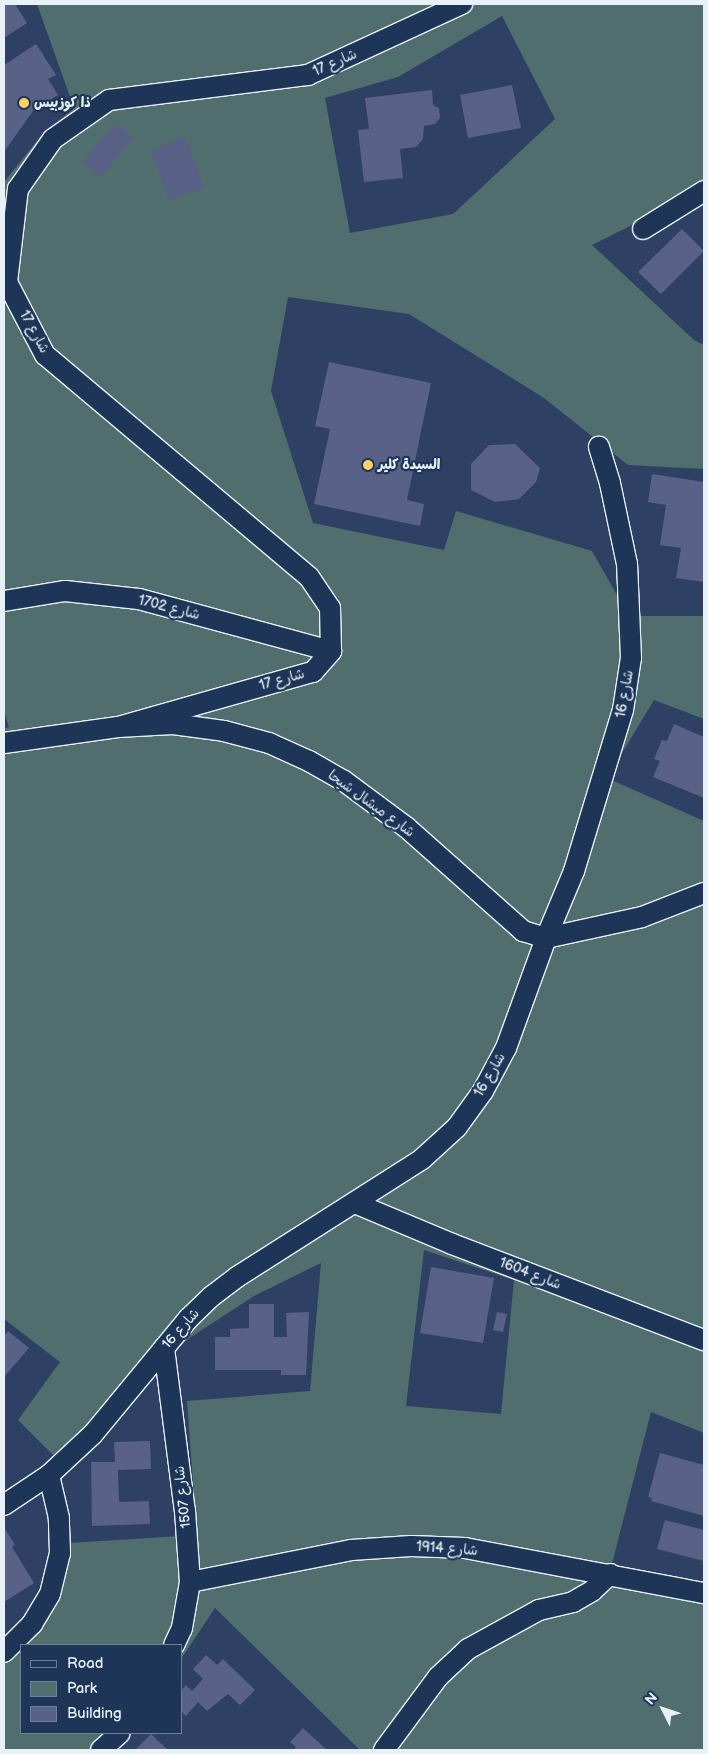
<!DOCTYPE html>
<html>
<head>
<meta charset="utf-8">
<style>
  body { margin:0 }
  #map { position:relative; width:708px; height:1754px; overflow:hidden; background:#2e4164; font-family:"Balsamiq Sans","Playpen Sans Arabic",sans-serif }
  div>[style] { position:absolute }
  .green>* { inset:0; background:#506e6d }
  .building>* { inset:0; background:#596186 }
  .roads { filter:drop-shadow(1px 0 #e8f1f8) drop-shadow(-1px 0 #e8f1f8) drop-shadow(0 1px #e8f1f8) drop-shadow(0 -1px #e8f1f8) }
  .minor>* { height:20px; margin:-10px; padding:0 10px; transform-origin:10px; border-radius:10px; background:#1d3557 }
  .dots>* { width:14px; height:14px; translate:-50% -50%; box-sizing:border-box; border:2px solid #1d3557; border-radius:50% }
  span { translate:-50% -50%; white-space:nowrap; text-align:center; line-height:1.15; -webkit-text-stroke:4.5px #1d3557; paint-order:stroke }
  .street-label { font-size:14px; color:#e8f1f8 }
  .poi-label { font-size:14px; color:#e8f1f8; font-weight:700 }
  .left { translate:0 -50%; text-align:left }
  .frame { position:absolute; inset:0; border:5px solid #e8f1f8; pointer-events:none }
  .legend { position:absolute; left:20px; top:1644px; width:162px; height:90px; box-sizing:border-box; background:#1d3557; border:1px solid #6e8097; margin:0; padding:6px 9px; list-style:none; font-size:15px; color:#e8f1f8 }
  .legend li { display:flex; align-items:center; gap:10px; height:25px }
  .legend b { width:25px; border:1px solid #6e8097 }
  .north { position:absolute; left:638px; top:1684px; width:50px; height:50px; -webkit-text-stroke:4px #1d3557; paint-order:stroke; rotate:311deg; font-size:14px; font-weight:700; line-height:20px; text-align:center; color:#e8f1f8 }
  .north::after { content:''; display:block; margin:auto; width:18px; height:22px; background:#e8f1f8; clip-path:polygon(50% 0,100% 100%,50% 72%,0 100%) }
</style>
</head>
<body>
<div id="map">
  <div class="green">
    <div style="clip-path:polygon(evenodd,37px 4px,704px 4px,704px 189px,592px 245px,694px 340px,704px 345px,704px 469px,628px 465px,544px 398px,409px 314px,288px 297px,271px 391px,313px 523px,444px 550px,456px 511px,592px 551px,629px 616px,704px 616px,704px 719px,654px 700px,607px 778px,704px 821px,704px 1433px,651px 1412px,607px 1583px,704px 1599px,704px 1750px,360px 1750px,215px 1608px,181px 1659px,181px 1645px,21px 1645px,21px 1733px,126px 1733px,108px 1750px,4px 1750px,4px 1638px,24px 1622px,69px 1543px,197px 1535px,187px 1401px,310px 1391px,321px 1263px,254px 1296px,191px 1337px,164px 1358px,88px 1429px,53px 1455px,18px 1420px,60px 1362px,4px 1319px,4px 729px,9px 727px,4px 711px,4px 182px,40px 137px,74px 108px,37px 4px,502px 16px,555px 119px,453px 214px,350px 233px,325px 98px,398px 77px,502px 16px,37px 4px,424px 1250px,514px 1280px,501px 1414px,406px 1406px,424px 1250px)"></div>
  </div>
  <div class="building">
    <div style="clip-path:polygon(4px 4px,15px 4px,27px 23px,4px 38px)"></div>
    <div style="clip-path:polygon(36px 44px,56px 75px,48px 79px,58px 95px,33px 111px,4px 152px,4px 65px)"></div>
    <div style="clip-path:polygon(512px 85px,521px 128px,468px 138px,460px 95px)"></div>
    <div style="clip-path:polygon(432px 90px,433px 105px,439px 108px,440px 118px,435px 124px,424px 126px,423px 139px,416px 147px,400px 149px,403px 178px,364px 182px,358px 130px,369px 129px,365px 98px)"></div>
    <div style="clip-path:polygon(116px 123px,133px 138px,101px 177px,83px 162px)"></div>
    <div style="clip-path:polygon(185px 137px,204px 187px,169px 200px,151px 150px)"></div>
    <div style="clip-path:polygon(682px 229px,704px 251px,661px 294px,638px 272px)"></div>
    <div style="clip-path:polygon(329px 362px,431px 383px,407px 500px,424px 504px,420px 526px,314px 504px,330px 429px,315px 426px)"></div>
    <div style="clip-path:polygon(515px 444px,540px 468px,536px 482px,519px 499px,495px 502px,471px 490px,471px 464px,489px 445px)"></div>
    <div style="clip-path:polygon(652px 474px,704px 482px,704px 582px,676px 578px,681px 548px,660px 545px,666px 505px,648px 502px)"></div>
    <div style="clip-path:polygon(674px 724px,704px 737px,704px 798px,653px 777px,660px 761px,654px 759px,662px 740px,667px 741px)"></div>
    <div style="clip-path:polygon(431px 1267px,494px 1278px,483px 1343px,420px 1333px)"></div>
    <div style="clip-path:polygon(249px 1304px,274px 1304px,274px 1337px,287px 1337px,286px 1313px,309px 1312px,306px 1375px,281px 1375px,281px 1370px,215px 1370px,215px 1337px,230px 1337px,230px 1329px,249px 1328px)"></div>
    <div style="clip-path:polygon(497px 1312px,507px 1314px,503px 1332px,493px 1330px)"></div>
    <div style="clip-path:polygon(8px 1331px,29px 1348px,4px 1377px,4px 1336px)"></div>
    <div style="clip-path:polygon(150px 1441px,151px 1469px,118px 1470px,119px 1502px,149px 1501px,150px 1524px,92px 1526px,91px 1462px,115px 1462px,114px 1442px)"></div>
    <div style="clip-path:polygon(660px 1453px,704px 1465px,704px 1516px,651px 1501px,652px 1498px,648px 1497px)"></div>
    <div style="clip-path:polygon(665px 1520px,704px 1530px,704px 1561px,657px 1549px)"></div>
    <div style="clip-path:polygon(4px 1527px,15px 1545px,12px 1547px,34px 1583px,4px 1602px)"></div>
    <div style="clip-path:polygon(206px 1655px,217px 1665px,223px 1659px,255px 1690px,240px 1705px,228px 1694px,207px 1711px,198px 1702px,186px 1716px,181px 1711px,181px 1691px,186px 1685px,192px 1691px,203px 1679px,193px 1669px)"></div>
    <div style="clip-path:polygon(303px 1728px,327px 1750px,293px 1750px,296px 1747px,290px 1742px)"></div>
    <div style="clip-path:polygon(151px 1734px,168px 1750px,135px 1750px)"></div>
  </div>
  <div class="roads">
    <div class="minor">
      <div style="left:643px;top:229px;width:72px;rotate:-31.9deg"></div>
      <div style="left:4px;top:601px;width:62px;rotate:-9.3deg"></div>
      <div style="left:65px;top:591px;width:74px;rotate:6.2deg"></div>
      <div style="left:139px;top:599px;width:199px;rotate:15.2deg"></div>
      <div style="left:118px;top:727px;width:203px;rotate:-15.8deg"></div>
      <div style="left:313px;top:672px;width:28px;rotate:-49deg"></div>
      <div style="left:331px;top:651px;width:43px;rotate:-91.3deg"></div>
      <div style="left:330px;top:608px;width:37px;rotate:-124deg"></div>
      <div style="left:309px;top:577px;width:345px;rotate:-139.9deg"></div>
      <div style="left:45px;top:355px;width:82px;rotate:-117.5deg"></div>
      <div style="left:7px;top:282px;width:94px;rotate:-83.3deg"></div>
      <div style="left:18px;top:189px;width:61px;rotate:-55deg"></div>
      <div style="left:53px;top:139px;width:68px;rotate:-34.9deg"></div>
      <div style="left:109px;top:100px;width:201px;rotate:-7.2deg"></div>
      <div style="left:308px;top:75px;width:170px;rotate:-24.8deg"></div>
      <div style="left:4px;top:743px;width:115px;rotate:-8deg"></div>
      <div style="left:118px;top:727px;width:55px;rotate:-3.1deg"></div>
      <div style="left:173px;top:724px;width:51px;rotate:7.8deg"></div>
      <div style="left:224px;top:731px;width:47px;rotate:14.9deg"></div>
      <div style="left:269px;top:743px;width:44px;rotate:24.2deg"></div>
      <div style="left:309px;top:761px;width:40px;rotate:29.7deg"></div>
      <div style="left:344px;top:781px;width:77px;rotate:36.6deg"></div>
      <div style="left:406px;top:827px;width:157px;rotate:41.6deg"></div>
      <div style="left:523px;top:931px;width:24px;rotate:17deg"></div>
      <div style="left:546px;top:938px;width:98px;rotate:-12.3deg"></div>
      <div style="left:642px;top:917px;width:66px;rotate:-21.2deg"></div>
      <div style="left:357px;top:1204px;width:103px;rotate:22.8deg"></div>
      <div style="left:452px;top:1244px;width:270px;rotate:20.9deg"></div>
      <div style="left:164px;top:1348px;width:164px;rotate:82.7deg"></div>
      <div style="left:185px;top:1511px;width:71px;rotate:86deg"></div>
      <div style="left:190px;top:1582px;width:47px;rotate:99.9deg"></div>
      <div style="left:182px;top:1628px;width:19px;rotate:115deg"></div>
      <div style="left:4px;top:1505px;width:54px;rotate:-33.7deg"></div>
      <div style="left:49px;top:1475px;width:60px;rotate:-43deg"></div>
      <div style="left:93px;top:1434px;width:149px;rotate:-50.4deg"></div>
      <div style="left:188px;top:1319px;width:33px;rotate:-44deg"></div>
      <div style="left:212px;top:1296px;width:31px;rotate:-37deg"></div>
      <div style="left:237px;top:1277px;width:219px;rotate:-32.5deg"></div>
      <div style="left:422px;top:1159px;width:47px;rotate:-42.4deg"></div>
      <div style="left:457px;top:1127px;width:44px;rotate:-54.2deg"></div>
      <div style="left:483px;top:1091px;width:49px;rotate:-61.9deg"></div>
      <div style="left:506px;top:1048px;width:117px;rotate:-70deg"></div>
      <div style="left:546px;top:938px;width:73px;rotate:-67.3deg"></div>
      <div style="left:574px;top:871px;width:168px;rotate:-73.1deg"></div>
      <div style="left:623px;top:710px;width:53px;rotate:-81.3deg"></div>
      <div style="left:631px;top:658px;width:94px;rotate:-92.4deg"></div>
      <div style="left:627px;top:564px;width:83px;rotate:-101.9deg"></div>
      <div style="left:610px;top:483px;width:38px;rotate:-107deg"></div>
      <div style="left:190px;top:1582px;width:164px;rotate:-11.2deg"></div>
      <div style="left:351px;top:1550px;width:60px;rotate:-3.8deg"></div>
      <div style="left:411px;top:1546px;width:54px;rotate:2.1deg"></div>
      <div style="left:465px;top:1548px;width:243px;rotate:10.7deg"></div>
      <div style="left:4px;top:1652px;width:40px;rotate:-45deg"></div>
      <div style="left:32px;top:1624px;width:35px;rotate:-59deg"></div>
      <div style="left:50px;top:1594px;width:42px;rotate:-76.3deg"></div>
      <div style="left:60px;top:1553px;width:35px;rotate:-92deg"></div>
      <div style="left:59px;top:1518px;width:44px;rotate:-103.1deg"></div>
      <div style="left:101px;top:1750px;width:25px;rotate:-42deg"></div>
      <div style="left:384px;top:1750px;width:91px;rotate:-53.5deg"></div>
      <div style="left:438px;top:1677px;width:41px;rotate:-43deg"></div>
      <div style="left:468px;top:1649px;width:81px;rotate:-28.8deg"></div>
      <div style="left:539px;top:1610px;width:35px;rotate:-13deg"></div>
      <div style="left:573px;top:1602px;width:22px;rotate:-30deg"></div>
      <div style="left:592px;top:1591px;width:25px;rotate:-43deg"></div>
    </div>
  </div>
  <div class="dots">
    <div style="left:24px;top:103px;background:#ffd166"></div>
    <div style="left:368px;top:465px;background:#ffd166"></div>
  </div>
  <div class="street-label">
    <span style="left:335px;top:63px;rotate:-24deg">شارع 17</span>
    <span style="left:34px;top:332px;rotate:61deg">شارع 17</span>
    <span style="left:169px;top:608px;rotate:14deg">شارع 1702</span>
    <span style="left:282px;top:680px;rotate:-16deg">شارع 17</span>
    <span style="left:625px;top:694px;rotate:-80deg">شارع 16</span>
    <span style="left:371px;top:804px;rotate:36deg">شارع ميشال شيحا</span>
    <span style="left:490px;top:1075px;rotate:-60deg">شارع 16</span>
    <span style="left:530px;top:1274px;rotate:21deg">شارع 1604</span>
    <span style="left:181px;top:1329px;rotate:-48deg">شارع 16</span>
    <span style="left:183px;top:1497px;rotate:-96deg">شارع 1507</span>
    <span style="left:447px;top:1549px;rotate:4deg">شارع 1914</span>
  </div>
  <div class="poi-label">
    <span class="left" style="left:34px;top:103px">ذا كوزبيس</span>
    <span class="left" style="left:378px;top:465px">السيدة كلير</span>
  </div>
  <div class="frame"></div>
  <ul class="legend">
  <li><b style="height:6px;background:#1d3557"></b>Road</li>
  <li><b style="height:14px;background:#506e6d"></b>Park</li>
  <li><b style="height:14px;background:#596186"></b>Building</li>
  </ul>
  <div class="north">N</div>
</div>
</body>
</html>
